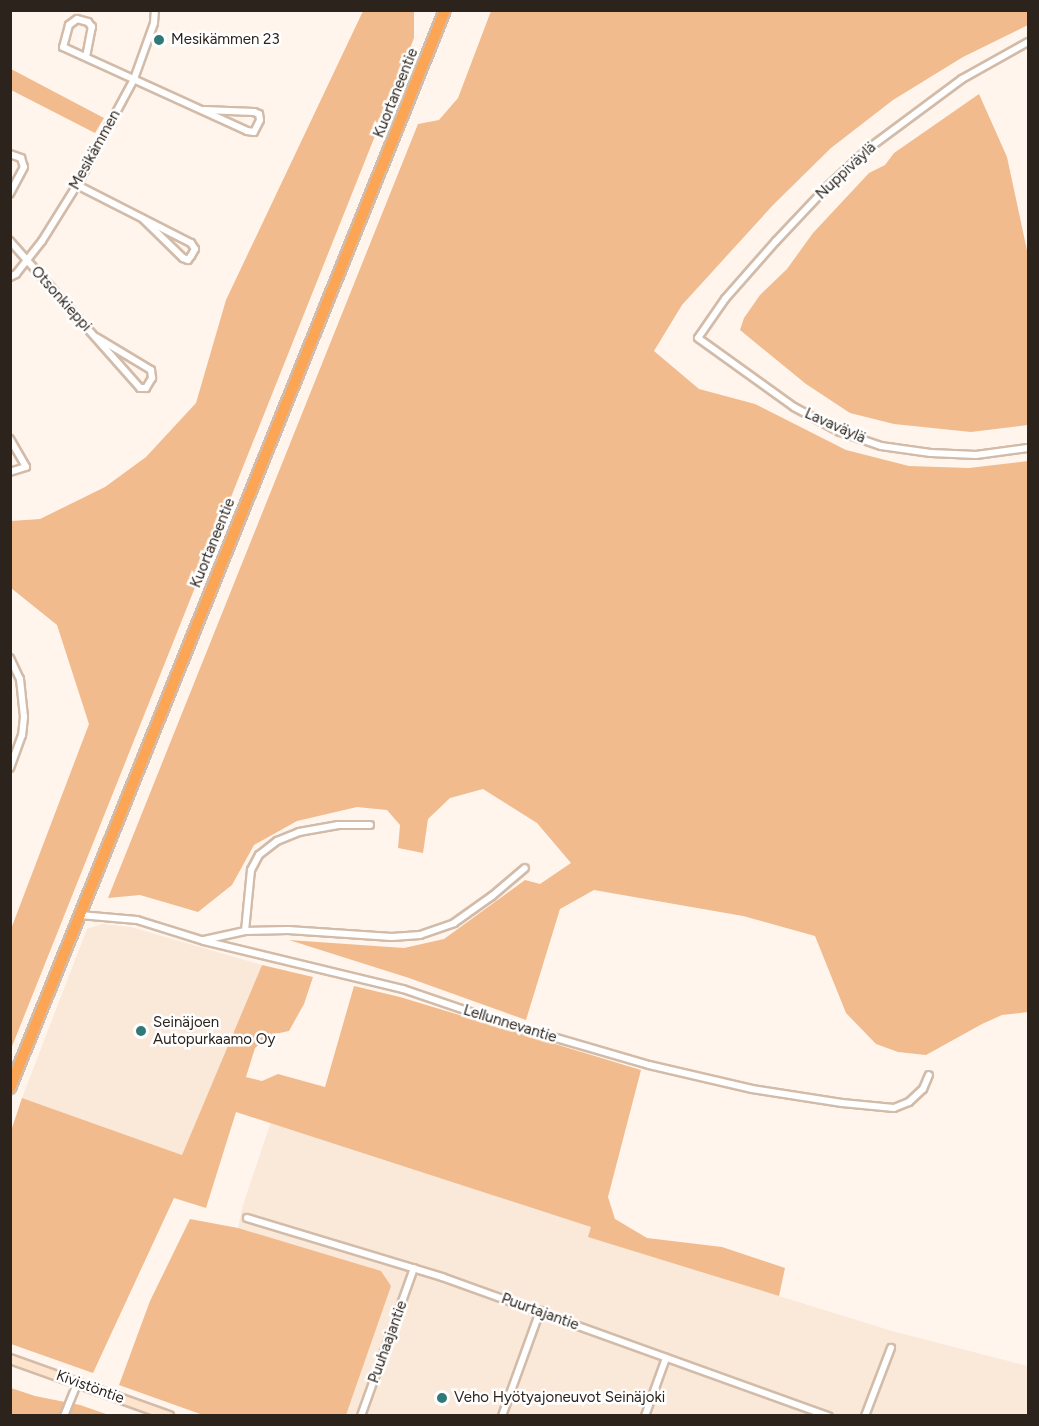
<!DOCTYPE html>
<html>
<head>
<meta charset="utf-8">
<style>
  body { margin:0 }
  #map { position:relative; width:1039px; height:1426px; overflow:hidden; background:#fff5ed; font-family:Figtree,sans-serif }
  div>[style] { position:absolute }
  .built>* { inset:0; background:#fae8d9 }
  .green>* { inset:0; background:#f1bb8d }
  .roads { filter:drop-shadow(2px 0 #d2bba8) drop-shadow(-2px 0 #d2bba8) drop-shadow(0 2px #d2bba8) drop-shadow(0 -2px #d2bba8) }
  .street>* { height:6px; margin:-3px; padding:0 3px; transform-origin:3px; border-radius:3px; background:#fff }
  .secondary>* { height:8px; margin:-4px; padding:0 4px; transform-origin:4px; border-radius:4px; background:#fee4cc }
  .highway>* { height:10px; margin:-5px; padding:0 5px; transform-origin:5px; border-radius:5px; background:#fca555 }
  .dots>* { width:16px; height:16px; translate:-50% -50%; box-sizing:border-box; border:3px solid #fff; border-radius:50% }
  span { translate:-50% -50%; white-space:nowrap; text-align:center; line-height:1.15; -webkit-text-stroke:5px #fff; paint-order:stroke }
  .poi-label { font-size:15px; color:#2c231c }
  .left { translate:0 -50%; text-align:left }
  .street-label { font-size:15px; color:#2c231c }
  .frame { position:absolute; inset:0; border:12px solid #2c231c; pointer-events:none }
</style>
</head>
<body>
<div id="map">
  <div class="built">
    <div style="clip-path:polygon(102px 924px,131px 927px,262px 965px,182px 1155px,22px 1098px,87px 929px)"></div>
    <div style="clip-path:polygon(271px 1122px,592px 1227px,589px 1237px,892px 1331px,1028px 1366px,1028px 1415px,346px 1415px,391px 1285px,238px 1228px,243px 1205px)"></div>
  </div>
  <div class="green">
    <div style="clip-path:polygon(363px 11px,414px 11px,414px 38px,11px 1049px,11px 929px,89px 724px,57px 625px,11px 588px,11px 521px,40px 519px,105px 487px,146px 457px,196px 403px,226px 300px)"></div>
    <div style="clip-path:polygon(491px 11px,1028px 11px,1028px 25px,963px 57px,893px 100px,831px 148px,773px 205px,682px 305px,654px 351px,699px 389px,755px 404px,846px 450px,909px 466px,969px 468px,1028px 461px,1028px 1012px,1002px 1015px,982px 1024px,926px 1055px,898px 1052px,876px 1044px,846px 1013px,815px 936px,743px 916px,594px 890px,560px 909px,526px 1020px,409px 978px,289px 940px,404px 948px,444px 939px,525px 880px,540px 884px,571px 863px,537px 823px,483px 789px,450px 798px,428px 819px,423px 853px,398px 848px,400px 825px,387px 810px,357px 807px,297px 821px,254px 845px,232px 885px,198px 912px,140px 895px,108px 898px,418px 124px,439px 120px,458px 98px)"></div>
    <div style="clip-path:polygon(11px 69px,104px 118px,95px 133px,11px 90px)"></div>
    <div style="clip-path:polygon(979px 94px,1007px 157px,1028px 255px,1028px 425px,971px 432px,894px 424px,850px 413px,806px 384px,740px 330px,744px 318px,760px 295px,787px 269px,813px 233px,869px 173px,885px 165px,894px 153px)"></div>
    <div style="clip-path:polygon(262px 965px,313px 977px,304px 1004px,289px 1031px,270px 1035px,255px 1048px,246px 1077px,262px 1081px,278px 1074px,325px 1087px,354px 986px,400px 997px,641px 1070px,608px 1197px,615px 1219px,647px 1238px,722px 1247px,785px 1268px,779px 1296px,588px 1237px,591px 1227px,236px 1112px,206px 1208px,174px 1198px,93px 1373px,11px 1344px,10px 1134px,22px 1098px,182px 1155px)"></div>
    <div style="clip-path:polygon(190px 1219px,238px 1228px,381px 1271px,391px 1286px,346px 1415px,203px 1415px,119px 1385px,150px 1301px)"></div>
    <div style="clip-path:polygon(11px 1388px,35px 1396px,80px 1405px,109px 1415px,11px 1416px)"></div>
  </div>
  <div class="roads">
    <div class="street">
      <div style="left:1028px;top:42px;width:76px;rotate:150.7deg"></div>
      <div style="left:962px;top:79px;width:116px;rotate:143.4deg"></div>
      <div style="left:869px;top:148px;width:59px;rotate:137.1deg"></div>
      <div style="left:826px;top:188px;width:73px;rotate:133.3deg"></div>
      <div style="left:776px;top:241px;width:77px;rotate:131.3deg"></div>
      <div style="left:725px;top:299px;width:47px;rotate:124.7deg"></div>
      <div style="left:698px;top:338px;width:118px;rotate:35.7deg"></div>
      <div style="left:794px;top:407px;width:52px;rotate:28.5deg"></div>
      <div style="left:840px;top:432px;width:43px;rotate:18.9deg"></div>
      <div style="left:881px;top:446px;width:50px;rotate:8deg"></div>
      <div style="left:931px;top:453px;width:45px;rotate:2.5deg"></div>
      <div style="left:976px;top:455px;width:52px;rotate:-7.7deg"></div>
      <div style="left:86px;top:57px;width:31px;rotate:-79deg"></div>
      <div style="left:92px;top:27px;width:6px;rotate:-129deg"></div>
      <div style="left:88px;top:22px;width:11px;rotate:-165deg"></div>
      <div style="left:77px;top:19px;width:10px;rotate:143deg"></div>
      <div style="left:69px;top:25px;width:23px;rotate:105deg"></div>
      <div style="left:63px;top:47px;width:202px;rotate:24.5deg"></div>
      <div style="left:247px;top:131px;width:7px;rotate:8deg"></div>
      <div style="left:254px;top:132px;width:13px;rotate:-63deg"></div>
      <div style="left:260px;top:120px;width:6px;rotate:-99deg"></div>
      <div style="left:259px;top:114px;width:5px;rotate:-158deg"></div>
      <div style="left:254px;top:112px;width:50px;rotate:-177.7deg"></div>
      <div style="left:10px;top:154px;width:12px;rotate:20deg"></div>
      <div style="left:21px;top:158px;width:9px;rotate:72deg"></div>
      <div style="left:24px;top:167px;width:30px;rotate:118deg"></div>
      <div style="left:77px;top:185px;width:128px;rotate:27deg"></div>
      <div style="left:191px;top:243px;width:7px;rotate:56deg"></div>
      <div style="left:195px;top:249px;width:8px;rotate:120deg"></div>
      <div style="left:191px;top:256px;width:5px;rotate:127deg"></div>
      <div style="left:188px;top:260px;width:5px;rotate:-158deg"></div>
      <div style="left:183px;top:258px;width:56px;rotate:-135.7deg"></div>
      <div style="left:10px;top:241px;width:196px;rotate:48.5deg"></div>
      <div style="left:140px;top:388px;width:6px"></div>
      <div style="left:146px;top:388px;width:12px;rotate:-59deg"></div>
      <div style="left:152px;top:378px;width:8px;rotate:-97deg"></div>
      <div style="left:151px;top:370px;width:64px;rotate:-149deg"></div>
      <div style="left:10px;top:277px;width:7px;rotate:-27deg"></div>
      <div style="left:16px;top:274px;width:42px;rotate:-51.8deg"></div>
      <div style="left:42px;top:241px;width:66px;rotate:-58deg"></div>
      <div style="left:77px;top:185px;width:120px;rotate:-61.7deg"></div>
      <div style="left:134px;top:79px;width:59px;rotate:-70.3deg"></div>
      <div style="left:154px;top:23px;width:13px;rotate:-86deg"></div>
      <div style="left:10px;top:439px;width:32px;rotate:60deg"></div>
      <div style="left:26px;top:467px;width:17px;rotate:163deg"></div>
      <div style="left:10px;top:658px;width:23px;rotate:65deg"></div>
      <div style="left:20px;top:679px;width:38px;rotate:84deg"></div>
      <div style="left:24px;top:717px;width:18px;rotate:96deg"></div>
      <div style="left:22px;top:735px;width:35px;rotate:110deg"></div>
      <div style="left:80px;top:915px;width:57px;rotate:5deg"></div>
      <div style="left:137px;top:920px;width:70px;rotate:17.4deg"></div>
      <div style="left:204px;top:941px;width:205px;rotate:13.6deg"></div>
      <div style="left:403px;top:989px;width:93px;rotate:18.8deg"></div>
      <div style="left:491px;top:1019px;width:165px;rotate:16.2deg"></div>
      <div style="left:649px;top:1065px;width:106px;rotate:13.1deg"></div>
      <div style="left:752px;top:1089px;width:91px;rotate:8.8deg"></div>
      <div style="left:842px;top:1103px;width:52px;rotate:5.5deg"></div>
      <div style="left:894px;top:1108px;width:16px;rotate:-22deg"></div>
      <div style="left:909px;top:1102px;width:19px;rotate:-43deg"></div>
      <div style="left:923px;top:1089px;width:15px;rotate:-67deg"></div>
      <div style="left:245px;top:931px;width:61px;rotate:-84.4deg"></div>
      <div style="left:251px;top:870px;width:17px;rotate:-62deg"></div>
      <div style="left:259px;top:855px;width:23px;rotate:-38deg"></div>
      <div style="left:277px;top:841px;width:24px;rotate:-22deg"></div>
      <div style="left:299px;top:832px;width:40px;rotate:-10deg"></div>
      <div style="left:338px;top:825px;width:32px"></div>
      <div style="left:204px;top:940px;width:42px;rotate:-12.4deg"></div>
      <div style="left:245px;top:931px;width:43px;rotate:-1.3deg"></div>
      <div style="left:288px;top:930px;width:104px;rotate:3.9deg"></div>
      <div style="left:392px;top:937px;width:28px;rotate:-4deg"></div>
      <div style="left:420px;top:935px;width:36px;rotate:-19deg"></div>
      <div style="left:454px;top:923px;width:47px;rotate:-35.4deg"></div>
      <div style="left:492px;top:896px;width:43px;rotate:-40.3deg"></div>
      <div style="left:247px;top:1218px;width:204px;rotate:16.8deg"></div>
      <div style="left:442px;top:1277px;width:411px;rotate:19.8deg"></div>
      <div style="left:64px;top:1416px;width:35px;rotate:-68deg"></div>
      <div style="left:361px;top:1416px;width:157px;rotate:-70.3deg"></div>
      <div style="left:502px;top:1416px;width:112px;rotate:-70.1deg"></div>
      <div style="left:645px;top:1416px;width:62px;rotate:-70.1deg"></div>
      <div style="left:865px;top:1416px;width:73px;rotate:-69.1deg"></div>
    </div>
    <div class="secondary">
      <div style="left:10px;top:1359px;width:169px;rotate:19.7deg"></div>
    </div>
    <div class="highway">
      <div style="left:10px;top:1088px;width:1162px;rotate:-68.02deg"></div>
    </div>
  </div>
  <div class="dots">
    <div style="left:159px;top:40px;background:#307979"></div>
    <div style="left:141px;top:1031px;background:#307979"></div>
    <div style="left:442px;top:1398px;background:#307979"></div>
  </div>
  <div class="poi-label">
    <span class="left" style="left:171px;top:40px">Mesikämmen 23</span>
    <span class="left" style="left:153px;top:1031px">Seinäjoen<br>Autopurkaamo Oy</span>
    <span class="left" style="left:454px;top:1398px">Veho Hyötyajoneuvot Seinäjoki</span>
  </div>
  <div class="street-label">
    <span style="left:396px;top:93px;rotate:-68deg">Kuortaneentie</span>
    <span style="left:95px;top:150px;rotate:-61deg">Mesikämmen</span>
    <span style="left:846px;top:171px;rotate:-43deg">Nuppiväylä</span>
    <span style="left:61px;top:299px;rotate:48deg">Otsonkieppi</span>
    <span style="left:835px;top:426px;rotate:24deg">Lavaväylä</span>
    <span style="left:213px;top:543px;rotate:-68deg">Kuortaneentie</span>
    <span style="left:510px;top:1024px;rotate:17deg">Lellunnevantie</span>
    <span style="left:540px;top:1312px;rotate:20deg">Puurtajantie</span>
    <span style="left:388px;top:1342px;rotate:-70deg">Puuhaajantie</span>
    <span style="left:90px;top:1387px;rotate:20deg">Kivistöntie</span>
  </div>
  <div class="frame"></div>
</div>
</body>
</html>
